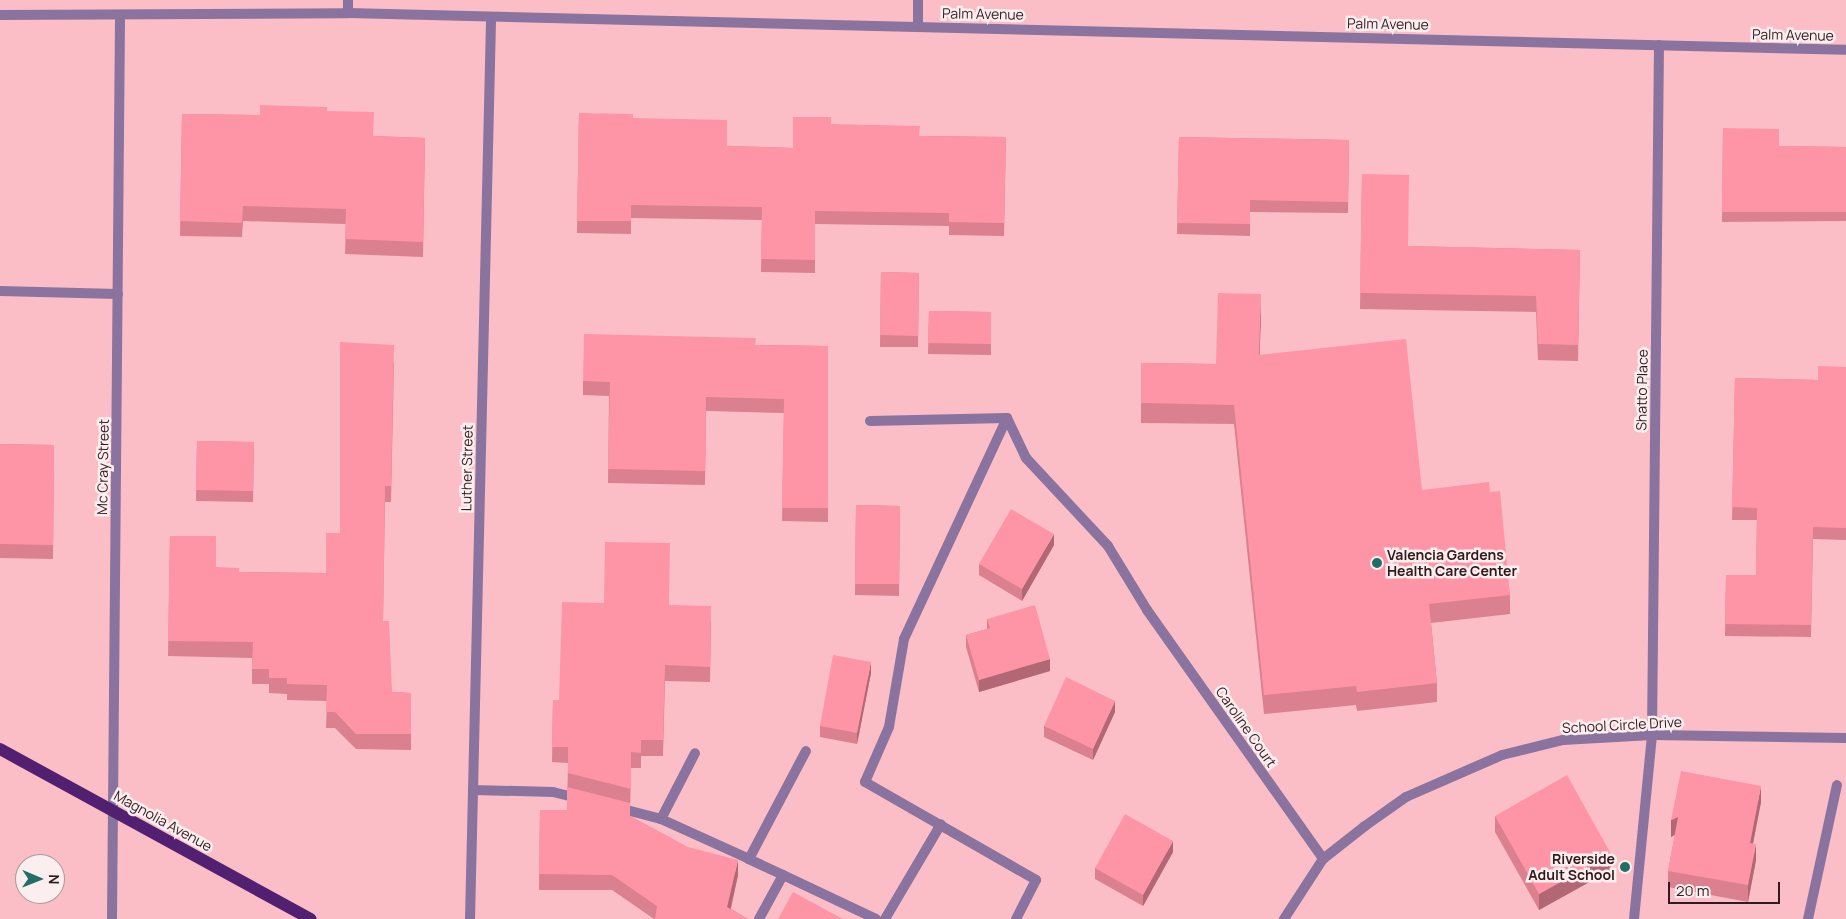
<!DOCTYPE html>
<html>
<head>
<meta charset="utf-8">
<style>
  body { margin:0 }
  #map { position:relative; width:1846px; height:919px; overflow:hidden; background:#fcbec6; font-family:Manrope,sans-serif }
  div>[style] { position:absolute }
  .service>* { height:10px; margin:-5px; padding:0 5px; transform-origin:5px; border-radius:5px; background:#8b739f }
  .minor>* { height:10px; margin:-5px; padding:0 5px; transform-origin:5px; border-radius:5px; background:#8b739f }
  .tertiary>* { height:10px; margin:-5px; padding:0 5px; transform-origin:5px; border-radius:5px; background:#8b739f }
  .primary>* { height:12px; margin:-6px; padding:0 6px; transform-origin:6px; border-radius:6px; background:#522070 }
  .wall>* { inset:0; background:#da808f }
  .shaded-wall>* { inset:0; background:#b26874 }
  .building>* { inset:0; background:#fe95a6 }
  .dots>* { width:14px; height:14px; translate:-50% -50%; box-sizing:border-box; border:2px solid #fbeeef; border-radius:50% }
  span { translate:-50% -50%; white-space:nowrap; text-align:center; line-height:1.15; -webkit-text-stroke:5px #fbeeef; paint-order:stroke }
  .street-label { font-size:14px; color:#301a1d }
  .poi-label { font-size:14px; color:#301a1d; font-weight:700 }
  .left { translate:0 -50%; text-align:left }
  .right { translate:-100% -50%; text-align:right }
  .north { position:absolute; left:15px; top:854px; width:50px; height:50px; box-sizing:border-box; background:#fbeeef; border:1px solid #aa999b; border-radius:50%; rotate:91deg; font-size:14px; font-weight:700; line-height:20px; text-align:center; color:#301a1d }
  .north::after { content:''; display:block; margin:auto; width:18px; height:22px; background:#236d69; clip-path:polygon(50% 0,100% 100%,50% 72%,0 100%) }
  .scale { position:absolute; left:1668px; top:882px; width:112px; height:22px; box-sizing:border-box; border:2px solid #301a1d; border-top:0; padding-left:6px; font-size:15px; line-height:18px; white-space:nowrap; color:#301a1d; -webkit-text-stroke:4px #fbeeef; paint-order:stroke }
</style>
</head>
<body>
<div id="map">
  <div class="service">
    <div style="left:0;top:291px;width:118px;rotate:1.5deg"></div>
    <div style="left:1007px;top:418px;width:244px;rotate:115deg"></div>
    <div style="left:904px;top:639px;width:89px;rotate:99.7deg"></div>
    <div style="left:889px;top:727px;width:60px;rotate:113.6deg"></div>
    <div style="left:865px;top:782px;width:197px;rotate:29.8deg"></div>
    <div style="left:1036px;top:880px;width:44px;rotate:117.1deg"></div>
    <div style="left:870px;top:421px;width:137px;rotate:-1.3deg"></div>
    <div style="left:1007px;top:418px;width:44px;rotate:64.6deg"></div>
    <div style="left:1026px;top:458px;width:120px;rotate:47deg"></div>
    <div style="left:1108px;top:546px;width:75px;rotate:58.6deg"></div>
    <div style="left:473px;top:790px;width:80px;rotate:1.4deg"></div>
    <div style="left:553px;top:792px;width:29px;rotate:14deg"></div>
    <div style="left:619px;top:808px;width:43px;rotate:14.7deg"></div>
    <div style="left:661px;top:819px;width:74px;rotate:-62.7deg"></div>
    <div style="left:661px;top:819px;width:97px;rotate:24.4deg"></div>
    <div style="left:783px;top:875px;width:103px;rotate:25.3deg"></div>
    <div style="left:759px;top:919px;width:50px;rotate:-61.4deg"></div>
    <div style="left:783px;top:875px;width:38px;rotate:-155deg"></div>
    <div style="left:749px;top:859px;width:122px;rotate:-62.2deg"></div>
    <div style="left:885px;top:919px;width:110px;rotate:-59.5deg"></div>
    <div style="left:1634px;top:919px;width:185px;rotate:-84.4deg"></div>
    <div style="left:1808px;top:919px;width:137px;rotate:-77.8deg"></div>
  </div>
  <div class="minor">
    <div style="left:348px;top:13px;width:13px;rotate:-90deg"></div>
    <div style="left:1147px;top:610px;width:305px;rotate:54.7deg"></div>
    <div style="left:1652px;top:735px;width:690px;rotate:-89.42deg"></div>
    <div style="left:112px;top:919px;width:903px;rotate:-89.49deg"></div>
    <div style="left:470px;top:919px;width:901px;rotate:-88.66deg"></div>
  </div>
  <div class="tertiary">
    <div style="left:0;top:15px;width:348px;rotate:-0.3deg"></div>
    <div style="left:348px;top:13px;width:1498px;rotate:1.41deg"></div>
    <div style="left:918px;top:26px;width:26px;rotate:-90deg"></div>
    <div style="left:1284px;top:919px;width:72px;rotate:-57deg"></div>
    <div style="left:1323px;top:859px;width:53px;rotate:-38.2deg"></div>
    <div style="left:1365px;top:826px;width:50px;rotate:-35.3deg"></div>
    <div style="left:1406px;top:797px;width:105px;rotate:-23.6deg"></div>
    <div style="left:1502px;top:755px;width:63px;rotate:-13.8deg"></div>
    <div style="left:1563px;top:740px;width:89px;rotate:-3.2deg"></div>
    <div style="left:1652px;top:735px;width:194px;rotate:0.9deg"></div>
  </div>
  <div class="primary">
    <div style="left:0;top:749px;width:354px;rotate:28.7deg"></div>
  </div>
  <div class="wall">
    <div style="clip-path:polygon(327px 111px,373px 136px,425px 138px,423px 257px,345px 254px,346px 224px,243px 221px,242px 237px,180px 236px,182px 114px,260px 115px)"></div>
    <div style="clip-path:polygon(579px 113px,633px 118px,727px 146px,793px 148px,831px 124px,920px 136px,1006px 137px,1004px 236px,949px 235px,949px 226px,815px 224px,815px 273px,761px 272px,762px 220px,631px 218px,631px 234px,577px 233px)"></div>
    <div style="clip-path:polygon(1723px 128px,1779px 146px,1846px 147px,1846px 221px,1722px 222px)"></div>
    <div style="clip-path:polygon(1179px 137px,1349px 140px,1348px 213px,1250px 212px,1250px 236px,1177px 234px)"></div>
    <div style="clip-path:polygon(1362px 174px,1408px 246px,1580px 250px,1578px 361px,1538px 360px,1536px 312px,1360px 309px)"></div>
    <div style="clip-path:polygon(881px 272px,919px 273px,918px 347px,880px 347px)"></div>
    <div style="clip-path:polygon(929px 311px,991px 312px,991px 355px,928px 354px)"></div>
    <div style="clip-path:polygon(1261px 314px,1259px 355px,1422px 490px,1490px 492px,1510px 595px,1510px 614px,1431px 623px,1437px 683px,1437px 702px,1357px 711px,1356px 705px,1264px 714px,1234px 424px,1141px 423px,1141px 363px,1216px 364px)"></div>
    <div style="clip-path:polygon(756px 345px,828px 346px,828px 522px,782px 521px,784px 413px,706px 411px,705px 485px,608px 483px,609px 396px,583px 395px,583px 381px)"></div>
    <div style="clip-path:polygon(394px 361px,391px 502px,385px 502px,383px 621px,392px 692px,411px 693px,411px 750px,356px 749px,335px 728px,326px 728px,327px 701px,287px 700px,287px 694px,269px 693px,269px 684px,252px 684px,252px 658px,168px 656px,170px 536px,216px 567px,239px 572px,326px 573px,340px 533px)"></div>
    <div style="clip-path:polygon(1846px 367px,1846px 540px,1813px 539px,1811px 637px,1725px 636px,1726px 575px,1756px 575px,1757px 520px,1732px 520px,1735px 378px,1818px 380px)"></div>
    <div style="clip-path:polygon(197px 441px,254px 442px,253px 502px,196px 501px)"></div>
    <div style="clip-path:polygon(0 444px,54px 445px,53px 559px,0 558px)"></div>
    <div style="clip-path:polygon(856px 505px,900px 506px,899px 596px,855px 595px)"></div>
    <div style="clip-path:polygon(1054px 545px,1022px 601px,979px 575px,979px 564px)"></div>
    <div style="clip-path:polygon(669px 605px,711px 622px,710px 682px,665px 681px,663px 756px,641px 756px,641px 768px,631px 768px,630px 816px,738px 875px,731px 909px,748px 919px,654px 919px,612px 890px,539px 890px,540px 810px,567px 810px,568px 763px,552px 762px,553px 700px,559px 700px)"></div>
    <div style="clip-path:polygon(987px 619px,1050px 671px,979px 692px,966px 647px,966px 635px,987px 629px)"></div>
    <div style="clip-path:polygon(871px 673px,857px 744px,820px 737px,820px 726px)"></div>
    <div style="clip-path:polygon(1115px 712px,1093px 760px,1044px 737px,1044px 726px)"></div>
    <div style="clip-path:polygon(1761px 802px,1753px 843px,1756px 860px,1748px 902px,1668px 887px,1668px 871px,1675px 835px,1671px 837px,1671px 820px)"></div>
    <div style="clip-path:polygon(1495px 816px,1611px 870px,1539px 910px,1495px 832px)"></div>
    <div style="clip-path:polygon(1173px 852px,1143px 906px,1095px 879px,1095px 868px)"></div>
  </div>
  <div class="shaded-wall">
    <div style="clip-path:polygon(1261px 294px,1261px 314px,1259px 374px,1259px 355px)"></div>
    <div style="clip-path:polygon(1054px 534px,1054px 545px,1022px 601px,1022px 589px)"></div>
    <div style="clip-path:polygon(1050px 659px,1050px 671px,979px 692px,979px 680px)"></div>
    <div style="clip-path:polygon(871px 662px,871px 673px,857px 744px,857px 733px)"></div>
    <div style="clip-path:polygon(1115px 701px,1115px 712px,1093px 760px,1093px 749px)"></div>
    <div style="clip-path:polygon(1761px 786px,1761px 802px,1750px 859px,1750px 843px)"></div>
    <div style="clip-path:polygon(1678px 817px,1678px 833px,1671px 837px,1671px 820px)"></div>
    <div style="clip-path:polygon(1173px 841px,1173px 852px,1143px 906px,1143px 895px)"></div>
    <div style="clip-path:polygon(1756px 844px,1756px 860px,1748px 902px,1748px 885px)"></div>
    <div style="clip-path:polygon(1611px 854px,1611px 870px,1539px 910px,1539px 894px)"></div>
    <div style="clip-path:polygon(738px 860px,738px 875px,728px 919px,727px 907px)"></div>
  </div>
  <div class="building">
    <div style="clip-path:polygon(260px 105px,327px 107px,327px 111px,374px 112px,373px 136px,425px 138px,423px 242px,345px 239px,346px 209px,243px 206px,242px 223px,180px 221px,182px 114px,260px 115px)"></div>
    <div style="clip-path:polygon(579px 113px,633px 114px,633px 118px,727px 120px,727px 146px,793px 148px,793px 117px,831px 117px,831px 124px,920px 126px,919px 136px,1006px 137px,1004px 223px,949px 222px,949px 213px,815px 211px,815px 260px,761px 259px,762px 207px,631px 205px,631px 221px,577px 221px)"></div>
    <div style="clip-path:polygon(1723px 128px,1779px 129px,1779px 146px,1846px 147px,1846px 212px,1722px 212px)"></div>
    <div style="clip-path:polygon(1179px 137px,1349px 140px,1348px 202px,1250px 200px,1250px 224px,1177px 223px)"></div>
    <div style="clip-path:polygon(1362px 174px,1409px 175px,1408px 246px,1580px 250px,1578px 345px,1538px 344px,1536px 296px,1360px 293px)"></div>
    <div style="clip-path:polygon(881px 272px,919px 273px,918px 336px,880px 335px)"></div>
    <div style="clip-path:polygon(1218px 293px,1261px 294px,1259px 355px,1406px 339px,1422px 490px,1489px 482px,1490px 492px,1500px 491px,1510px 595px,1429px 604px,1437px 683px,1357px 692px,1356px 686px,1264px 695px,1234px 405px,1141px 403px,1141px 363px,1216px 364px)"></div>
    <div style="clip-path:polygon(929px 311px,991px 312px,991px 344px,928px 343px)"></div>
    <div style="clip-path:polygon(584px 334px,756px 338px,755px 345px,828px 346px,828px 508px,782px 508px,784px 399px,706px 397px,705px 471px,608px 469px,610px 382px,583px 381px)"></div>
    <div style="clip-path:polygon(340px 342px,394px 345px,391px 486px,385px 486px,383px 621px,389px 621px,392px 692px,411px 693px,411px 734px,356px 734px,335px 712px,326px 712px,327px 685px,287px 684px,287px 678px,269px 678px,269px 669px,252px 669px,253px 642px,168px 641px,170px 536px,216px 536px,216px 567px,239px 568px,239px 572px,326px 573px,326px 533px,340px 533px)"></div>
    <div style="clip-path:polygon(1818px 366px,1846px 367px,1846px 528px,1813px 527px,1811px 625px,1725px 624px,1726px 575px,1756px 575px,1757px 508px,1732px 507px,1735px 378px,1818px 380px)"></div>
    <div style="clip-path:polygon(197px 441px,254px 442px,253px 491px,196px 490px)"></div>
    <div style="clip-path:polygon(0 444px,54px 445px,53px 545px,0 544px)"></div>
    <div style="clip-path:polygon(856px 505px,900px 506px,899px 584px,855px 584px)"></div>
    <div style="clip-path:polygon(1011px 509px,1054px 534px,1022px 589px,979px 564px)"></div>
    <div style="clip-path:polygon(605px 542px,670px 543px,669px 605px,711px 606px,710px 667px,665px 665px,663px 740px,641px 740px,641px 753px,631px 752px,631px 789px,568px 773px,568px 747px,552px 747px,553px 700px,559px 700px,562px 602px,604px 603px)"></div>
    <div style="clip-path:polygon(1035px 605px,1050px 659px,979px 680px,966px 635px,990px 628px,987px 619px)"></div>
    <div style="clip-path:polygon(833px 655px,871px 662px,857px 733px,820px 726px)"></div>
    <div style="clip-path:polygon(1066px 677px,1115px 701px,1093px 749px,1044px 726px)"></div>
    <div style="clip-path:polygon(1681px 771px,1761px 786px,1750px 843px,1756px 844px,1748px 885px,1668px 871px,1678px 817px,1671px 820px)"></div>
    <div style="clip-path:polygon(1567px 775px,1611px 854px,1539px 894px,1495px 816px)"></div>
    <div style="clip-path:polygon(567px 787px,630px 803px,630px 816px,688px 847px,738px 860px,727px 907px,748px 919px,655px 919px,657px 906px,612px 875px,539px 874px,540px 810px,567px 810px)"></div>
    <div style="clip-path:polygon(1125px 814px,1173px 841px,1143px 895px,1095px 868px)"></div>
    <div style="clip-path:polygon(793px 892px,843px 919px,778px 919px)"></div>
  </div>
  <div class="dots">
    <div style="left:1377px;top:563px;background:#236d69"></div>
    <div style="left:1625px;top:867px;background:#236d69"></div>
  </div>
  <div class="street-label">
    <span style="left:983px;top:14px;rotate:1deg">Palm Avenue</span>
    <span style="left:1388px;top:24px;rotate:1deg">Palm Avenue</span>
    <span style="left:1793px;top:35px;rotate:1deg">Palm Avenue</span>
    <span style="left:1642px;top:390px;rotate:-89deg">Shatto Place</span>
    <span style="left:103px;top:467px;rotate:-89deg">Mc Cray Street</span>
    <span style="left:467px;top:468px;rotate:-89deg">Luther Street</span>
    <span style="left:1622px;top:725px;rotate:-3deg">School Circle Drive</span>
    <span style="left:1246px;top:727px;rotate:55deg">Caroline Court</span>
    <span style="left:163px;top:821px;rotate:29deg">Magnolia Avenue</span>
  </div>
  <div class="poi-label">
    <span class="left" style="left:1387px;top:563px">Valencia Gardens<br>Health Care Center</span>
    <span class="right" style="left:1615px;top:867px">Riverside<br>Adult School</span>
  </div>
  <div class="north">N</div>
  <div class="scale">20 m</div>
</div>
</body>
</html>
